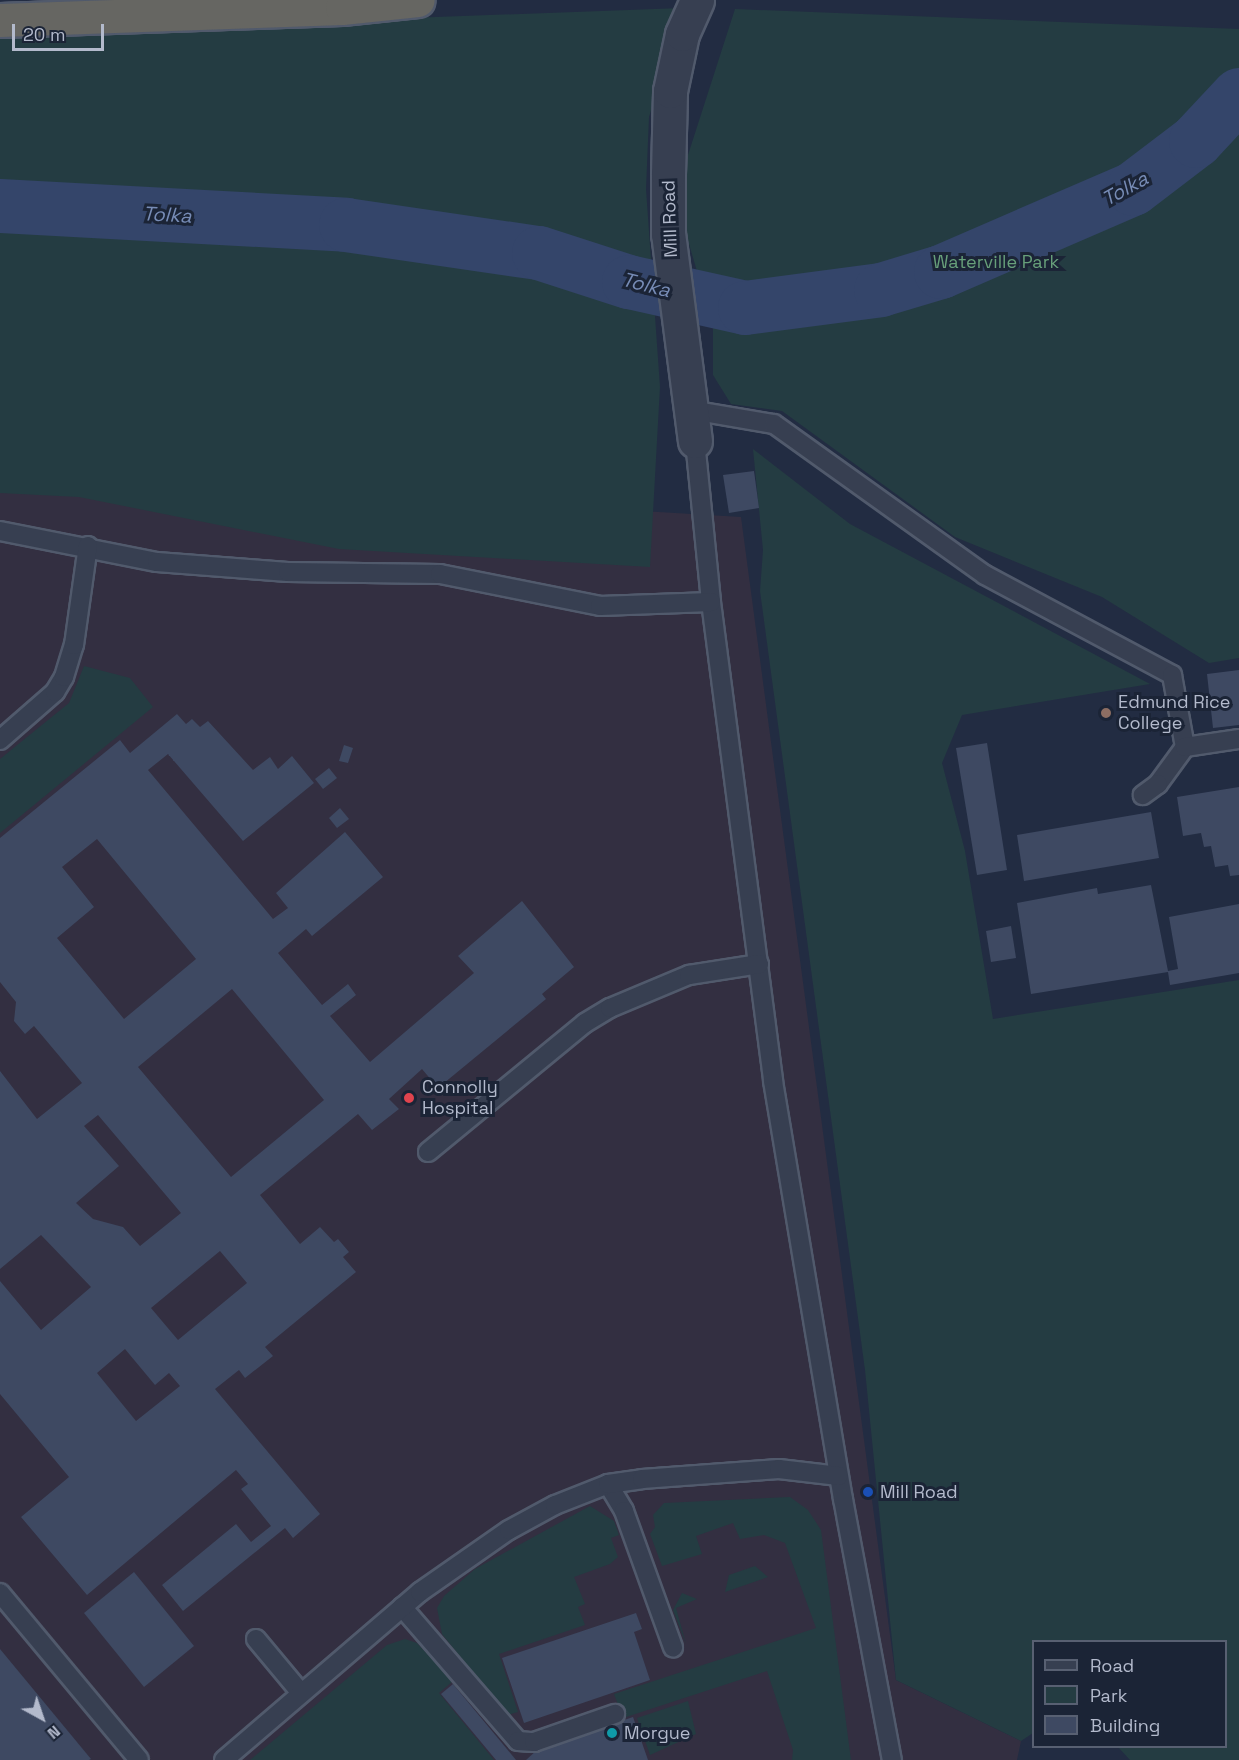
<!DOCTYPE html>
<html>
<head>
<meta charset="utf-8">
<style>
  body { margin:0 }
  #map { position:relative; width:1239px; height:1760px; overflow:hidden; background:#222c42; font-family:"Space Grotesk",sans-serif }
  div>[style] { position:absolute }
  .medical>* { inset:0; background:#332f41 }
  .green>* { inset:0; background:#243c42 }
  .river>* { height:54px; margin:-27px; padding:0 27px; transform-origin:27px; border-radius:27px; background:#34456a }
  .building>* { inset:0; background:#3e4962 }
  .roads { filter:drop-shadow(2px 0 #515a6c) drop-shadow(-2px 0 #515a6c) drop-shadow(0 2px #515a6c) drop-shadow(0 -2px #515a6c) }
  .service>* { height:18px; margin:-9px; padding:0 9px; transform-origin:9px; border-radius:9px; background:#373f51 }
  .minor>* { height:33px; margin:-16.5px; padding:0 16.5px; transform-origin:16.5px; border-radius:16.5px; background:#373f51 }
  .trunk>* { height:33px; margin:-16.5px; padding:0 16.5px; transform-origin:16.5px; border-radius:16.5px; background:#666662 }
  .dots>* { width:16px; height:16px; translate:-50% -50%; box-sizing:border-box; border:3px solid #1b2436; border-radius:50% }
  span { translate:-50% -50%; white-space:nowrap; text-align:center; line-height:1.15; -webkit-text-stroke:6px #1b2436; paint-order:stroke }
  .street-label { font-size:18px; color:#b3bacc }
  .park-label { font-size:18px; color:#679f7a }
  .poi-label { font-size:18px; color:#b3bacc }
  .left { translate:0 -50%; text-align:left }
  .water-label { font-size:20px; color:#778cb6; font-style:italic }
  .legend { position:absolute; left:1032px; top:1640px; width:195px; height:108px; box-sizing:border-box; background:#1b2436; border:2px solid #586072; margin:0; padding:8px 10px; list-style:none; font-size:18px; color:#b3bacc }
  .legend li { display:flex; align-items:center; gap:12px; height:30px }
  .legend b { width:30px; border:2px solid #586072 }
  .north { position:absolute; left:12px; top:1688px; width:60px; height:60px; -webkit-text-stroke:4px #1b2436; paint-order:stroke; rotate:140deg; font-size:16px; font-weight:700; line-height:24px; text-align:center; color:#b3bacc }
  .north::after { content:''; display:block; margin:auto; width:21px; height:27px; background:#b3bacc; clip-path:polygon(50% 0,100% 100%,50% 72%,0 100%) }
  .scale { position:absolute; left:12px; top:24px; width:92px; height:27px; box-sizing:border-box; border:3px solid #b3bacc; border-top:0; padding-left:8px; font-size:18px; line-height:21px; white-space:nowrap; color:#b3bacc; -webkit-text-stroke:4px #1b2436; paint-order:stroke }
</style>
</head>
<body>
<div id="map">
  <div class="medical">
    <div style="clip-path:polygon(0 472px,741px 517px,896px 1680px,1021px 1741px,1017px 1760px,0 1760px)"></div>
  </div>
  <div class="green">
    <div style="clip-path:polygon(682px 8px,649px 117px,646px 189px,660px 387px,650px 567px,339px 549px,79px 497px,0 493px,0 33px)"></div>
    <div style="clip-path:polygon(735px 9px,1239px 29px,1239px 658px,1209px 663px,1102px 597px,955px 537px,782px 411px,731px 404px,713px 375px,713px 326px,682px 220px,687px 158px)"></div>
    <div style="clip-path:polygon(753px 449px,850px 524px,1150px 684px,962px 715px,942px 763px,965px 851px,993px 1019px,1239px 980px,1239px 1760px,1130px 1760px,1118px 1747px,1226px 1746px,1226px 1642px,1034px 1642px,1033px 1733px,1021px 1741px,896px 1680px,865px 1370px,760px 591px,763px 550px)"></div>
    <div style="clip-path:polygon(84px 666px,130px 678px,153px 707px,0 833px,0 759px,69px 703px)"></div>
    <div style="clip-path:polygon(790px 1497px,808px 1510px,821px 1530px,851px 1760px,792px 1760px,793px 1750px,767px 1671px,623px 1718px,614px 1694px,816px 1628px,785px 1543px,764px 1535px,740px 1539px,733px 1523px,696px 1536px,702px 1554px,662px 1566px,650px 1534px,655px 1527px,653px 1515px,664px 1503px)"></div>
    <div style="clip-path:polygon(590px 1506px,614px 1521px,619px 1535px,611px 1538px,618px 1557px,610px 1564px,574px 1577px,585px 1604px,578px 1607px,585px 1625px,499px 1654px,518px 1712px,507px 1715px,442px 1634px,437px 1608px,444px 1596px,475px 1569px)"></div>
    <div style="clip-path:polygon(755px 1566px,768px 1577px,725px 1592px,729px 1575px)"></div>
    <div style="clip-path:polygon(682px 1593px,697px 1599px,676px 1608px,686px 1644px,673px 1610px)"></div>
    <div style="clip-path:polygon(405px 1639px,417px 1643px,453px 1681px,439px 1693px,494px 1760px,250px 1760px,387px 1645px)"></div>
    <div style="clip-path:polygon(688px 1701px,696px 1734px,650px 1755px,637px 1718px)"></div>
  </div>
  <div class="river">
    <div style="left:0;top:206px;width:347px;rotate:3.1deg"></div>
    <div style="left:346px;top:225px;width:195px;rotate:8.3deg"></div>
    <div style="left:539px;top:253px;width:95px;rotate:17.9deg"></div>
    <div style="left:629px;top:282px;width:119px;rotate:12.6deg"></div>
    <div style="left:745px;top:308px;width:137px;rotate:-7.5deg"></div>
    <div style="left:881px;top:290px;width:63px;rotate:-16.7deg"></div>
    <div style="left:941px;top:272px;width:209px;rotate:-23.4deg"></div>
    <div style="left:1133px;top:189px;width:79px;rotate:-37.3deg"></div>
    <div style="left:1196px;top:141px;width:63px;rotate:-46.9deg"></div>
  </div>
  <div class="building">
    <div style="clip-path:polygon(754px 471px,759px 508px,729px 513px,723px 475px)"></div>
    <div style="clip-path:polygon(1239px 670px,1239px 725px,1213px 728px,1207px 674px)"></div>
    <div style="clip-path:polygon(evenodd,177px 714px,186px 724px,192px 719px,200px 727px,208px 721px,253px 770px,270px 757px,278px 769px,292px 756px,314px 783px,243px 841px,168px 754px,148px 770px,273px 919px,288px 908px,276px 893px,345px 832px,383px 877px,312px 936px,306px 929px,278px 953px,322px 1005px,348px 984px,356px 995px,330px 1016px,370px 1062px,474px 973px,458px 956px,522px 901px,574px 967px,542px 994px,546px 999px,438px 1088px,422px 1069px,389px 1099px,399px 1109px,372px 1130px,358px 1114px,260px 1195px,300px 1244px,320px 1227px,334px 1242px,338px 1239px,349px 1252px,343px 1257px,356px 1272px,265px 1347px,273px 1356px,245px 1378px,239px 1370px,215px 1389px,320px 1514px,293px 1538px,285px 1528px,183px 1611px,162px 1585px,236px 1524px,251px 1542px,271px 1526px,241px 1489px,248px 1484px,236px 1470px,87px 1595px,21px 1517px,69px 1477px,0 1394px,0 1281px,41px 1330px,91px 1287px,41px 1235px,0 1269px,0 1071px,37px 1119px,82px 1083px,34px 1026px,25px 1034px,14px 1021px,16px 1002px,0 982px,0 838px,120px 740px,130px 753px,177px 714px,97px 839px,196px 959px,124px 1019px,57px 938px,94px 907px,62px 867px,97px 839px,177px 714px,232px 989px,324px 1100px,231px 1177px,138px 1067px,232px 989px,177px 714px,98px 1115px,181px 1213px,140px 1246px,123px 1227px,93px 1219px,76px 1203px,119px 1166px,84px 1126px,98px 1115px,177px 714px,220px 1251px,247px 1283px,178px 1340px,151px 1308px,220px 1251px,177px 714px,125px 1349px,155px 1385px,169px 1373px,180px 1386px,136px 1421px,97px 1373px,125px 1349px)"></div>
    <div style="clip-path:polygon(987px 743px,1007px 870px,977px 875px,956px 748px)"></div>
    <div style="clip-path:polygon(344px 745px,353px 748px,348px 763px,339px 761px)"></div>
    <div style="clip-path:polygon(329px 768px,337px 778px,323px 789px,315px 779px)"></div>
    <div style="clip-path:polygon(1239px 787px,1239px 875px,1230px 876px,1228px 865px,1215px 867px,1211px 846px,1204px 847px,1201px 833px,1183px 836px,1177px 797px)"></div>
    <div style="clip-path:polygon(340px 808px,349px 819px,337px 828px,329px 818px)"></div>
    <div style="clip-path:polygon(1151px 812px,1159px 858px,1024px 881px,1017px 835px)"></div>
    <div style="clip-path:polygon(1151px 885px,1168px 971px,1178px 969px,1169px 917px,1239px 904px,1239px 973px,1170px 985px,1168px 972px,1031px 994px,1017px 903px,1097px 888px,1098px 894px)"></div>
    <div style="clip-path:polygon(1011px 926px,1016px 958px,991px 962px,986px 931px)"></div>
    <div style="clip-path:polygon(134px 1572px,194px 1646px,144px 1687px,84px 1613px)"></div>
    <div style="clip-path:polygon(636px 1613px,642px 1629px,634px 1632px,650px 1680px,524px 1723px,502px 1658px)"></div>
    <div style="clip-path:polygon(0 1649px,91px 1759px,89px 1760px,0 1760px)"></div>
    <div style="clip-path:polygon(453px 1684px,516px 1760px,496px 1760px,441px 1694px)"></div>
    <div style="clip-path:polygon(633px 1717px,648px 1760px,526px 1760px,537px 1750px)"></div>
  </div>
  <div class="roads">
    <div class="service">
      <div style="left:691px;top:410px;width:84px;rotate:9.6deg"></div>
      <div style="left:774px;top:424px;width:259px;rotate:35.6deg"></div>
      <div style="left:985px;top:575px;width:212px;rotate:28.1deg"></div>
      <div style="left:1172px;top:675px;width:73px;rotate:79.8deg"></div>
      <div style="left:1185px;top:747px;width:46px;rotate:126.1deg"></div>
      <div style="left:1158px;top:784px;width:19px;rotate:144deg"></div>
      <div style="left:695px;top:441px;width:162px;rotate:84.3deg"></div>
      <div style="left:711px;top:602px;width:483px;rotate:82.6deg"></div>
      <div style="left:773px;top:1081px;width:424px;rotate:80.5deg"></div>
      <div style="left:843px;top:1499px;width:266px;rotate:79.4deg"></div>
      <div style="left:0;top:531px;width:160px;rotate:11.2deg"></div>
      <div style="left:157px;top:562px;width:131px;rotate:4.4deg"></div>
      <div style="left:288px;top:572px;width:152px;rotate:0.8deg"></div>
      <div style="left:440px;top:574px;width:163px;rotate:11.3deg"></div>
      <div style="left:600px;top:606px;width:111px;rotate:-2.1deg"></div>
      <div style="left:0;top:740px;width:73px;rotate:-41.1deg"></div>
      <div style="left:55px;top:692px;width:17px;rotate:-59deg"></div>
      <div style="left:64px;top:677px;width:34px;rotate:-73deg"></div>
      <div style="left:74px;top:645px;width:100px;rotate:-82deg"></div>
      <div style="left:1185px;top:747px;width:55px;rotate:-8.4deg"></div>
      <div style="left:428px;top:1152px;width:203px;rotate:-39.4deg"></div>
      <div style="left:585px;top:1023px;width:29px;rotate:-31deg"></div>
      <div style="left:610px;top:1008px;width:86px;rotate:-22.7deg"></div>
      <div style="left:689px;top:975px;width:71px;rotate:-8.9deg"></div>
      <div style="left:608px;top:1484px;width:31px;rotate:59deg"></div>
      <div style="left:624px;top:1511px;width:145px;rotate:70.2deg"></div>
      <div style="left:0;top:1593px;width:217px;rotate:50.2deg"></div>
      <div style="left:402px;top:1607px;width:177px;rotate:49.1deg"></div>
      <div style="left:518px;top:1741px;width:16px;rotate:4deg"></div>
      <div style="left:534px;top:1742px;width:86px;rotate:-19.1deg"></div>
      <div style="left:256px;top:1639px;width:70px;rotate:50.2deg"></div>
      <div style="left:224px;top:1760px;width:258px;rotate:-40.6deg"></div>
      <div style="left:420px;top:1592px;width:108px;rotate:-34.9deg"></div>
      <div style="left:509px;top:1530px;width:52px;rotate:-28.5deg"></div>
      <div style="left:555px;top:1505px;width:57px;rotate:-21.6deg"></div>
      <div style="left:608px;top:1484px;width:34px;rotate:-8deg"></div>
      <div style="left:642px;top:1479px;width:137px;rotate:-4.2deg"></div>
      <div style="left:779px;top:1469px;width:60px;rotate:6.7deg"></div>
    </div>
    <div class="minor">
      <div style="left:695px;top:441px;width:209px;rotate:-97.4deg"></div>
      <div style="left:668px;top:234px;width:60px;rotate:-90deg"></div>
      <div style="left:668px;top:174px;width:83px;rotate:-88.6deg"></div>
      <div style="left:670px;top:91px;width:58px;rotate:-78.1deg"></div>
      <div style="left:682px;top:34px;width:37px;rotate:-66deg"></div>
    </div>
    <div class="trunk">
      <div style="left:0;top:20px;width:342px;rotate:-2deg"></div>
      <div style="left:342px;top:8px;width:76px;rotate:-6deg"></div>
    </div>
  </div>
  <div class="dots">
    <div style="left:1106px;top:713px;background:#8d6e63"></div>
    <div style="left:409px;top:1098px;background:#e0444e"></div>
    <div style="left:868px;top:1492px;background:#1a4fb4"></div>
    <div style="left:612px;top:1733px;background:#0f9aa8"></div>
  </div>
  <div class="street-label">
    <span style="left:670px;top:219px;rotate:-92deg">Mill Road</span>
  </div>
  <div class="park-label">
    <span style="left:996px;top:262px">Waterville Park</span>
  </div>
  <div class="poi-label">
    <span class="left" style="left:1118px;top:713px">Edmund Rice<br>College</span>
    <span class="left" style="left:422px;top:1098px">Connolly<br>Hospital</span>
    <span class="left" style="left:880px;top:1492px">Mill Road</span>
    <span class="left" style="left:624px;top:1733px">Morgue</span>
  </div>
  <div class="water-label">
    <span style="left:1125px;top:189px;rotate:-29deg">Tolka</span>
    <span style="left:167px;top:215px;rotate:3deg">Tolka</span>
    <span style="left:646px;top:285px;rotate:14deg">Tolka</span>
  </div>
  <ul class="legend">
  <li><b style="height:8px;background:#373f51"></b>Road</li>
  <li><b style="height:16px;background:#243c42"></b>Park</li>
  <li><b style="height:16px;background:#3e4962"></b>Building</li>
  </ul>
  <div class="north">N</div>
  <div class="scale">20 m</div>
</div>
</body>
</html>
